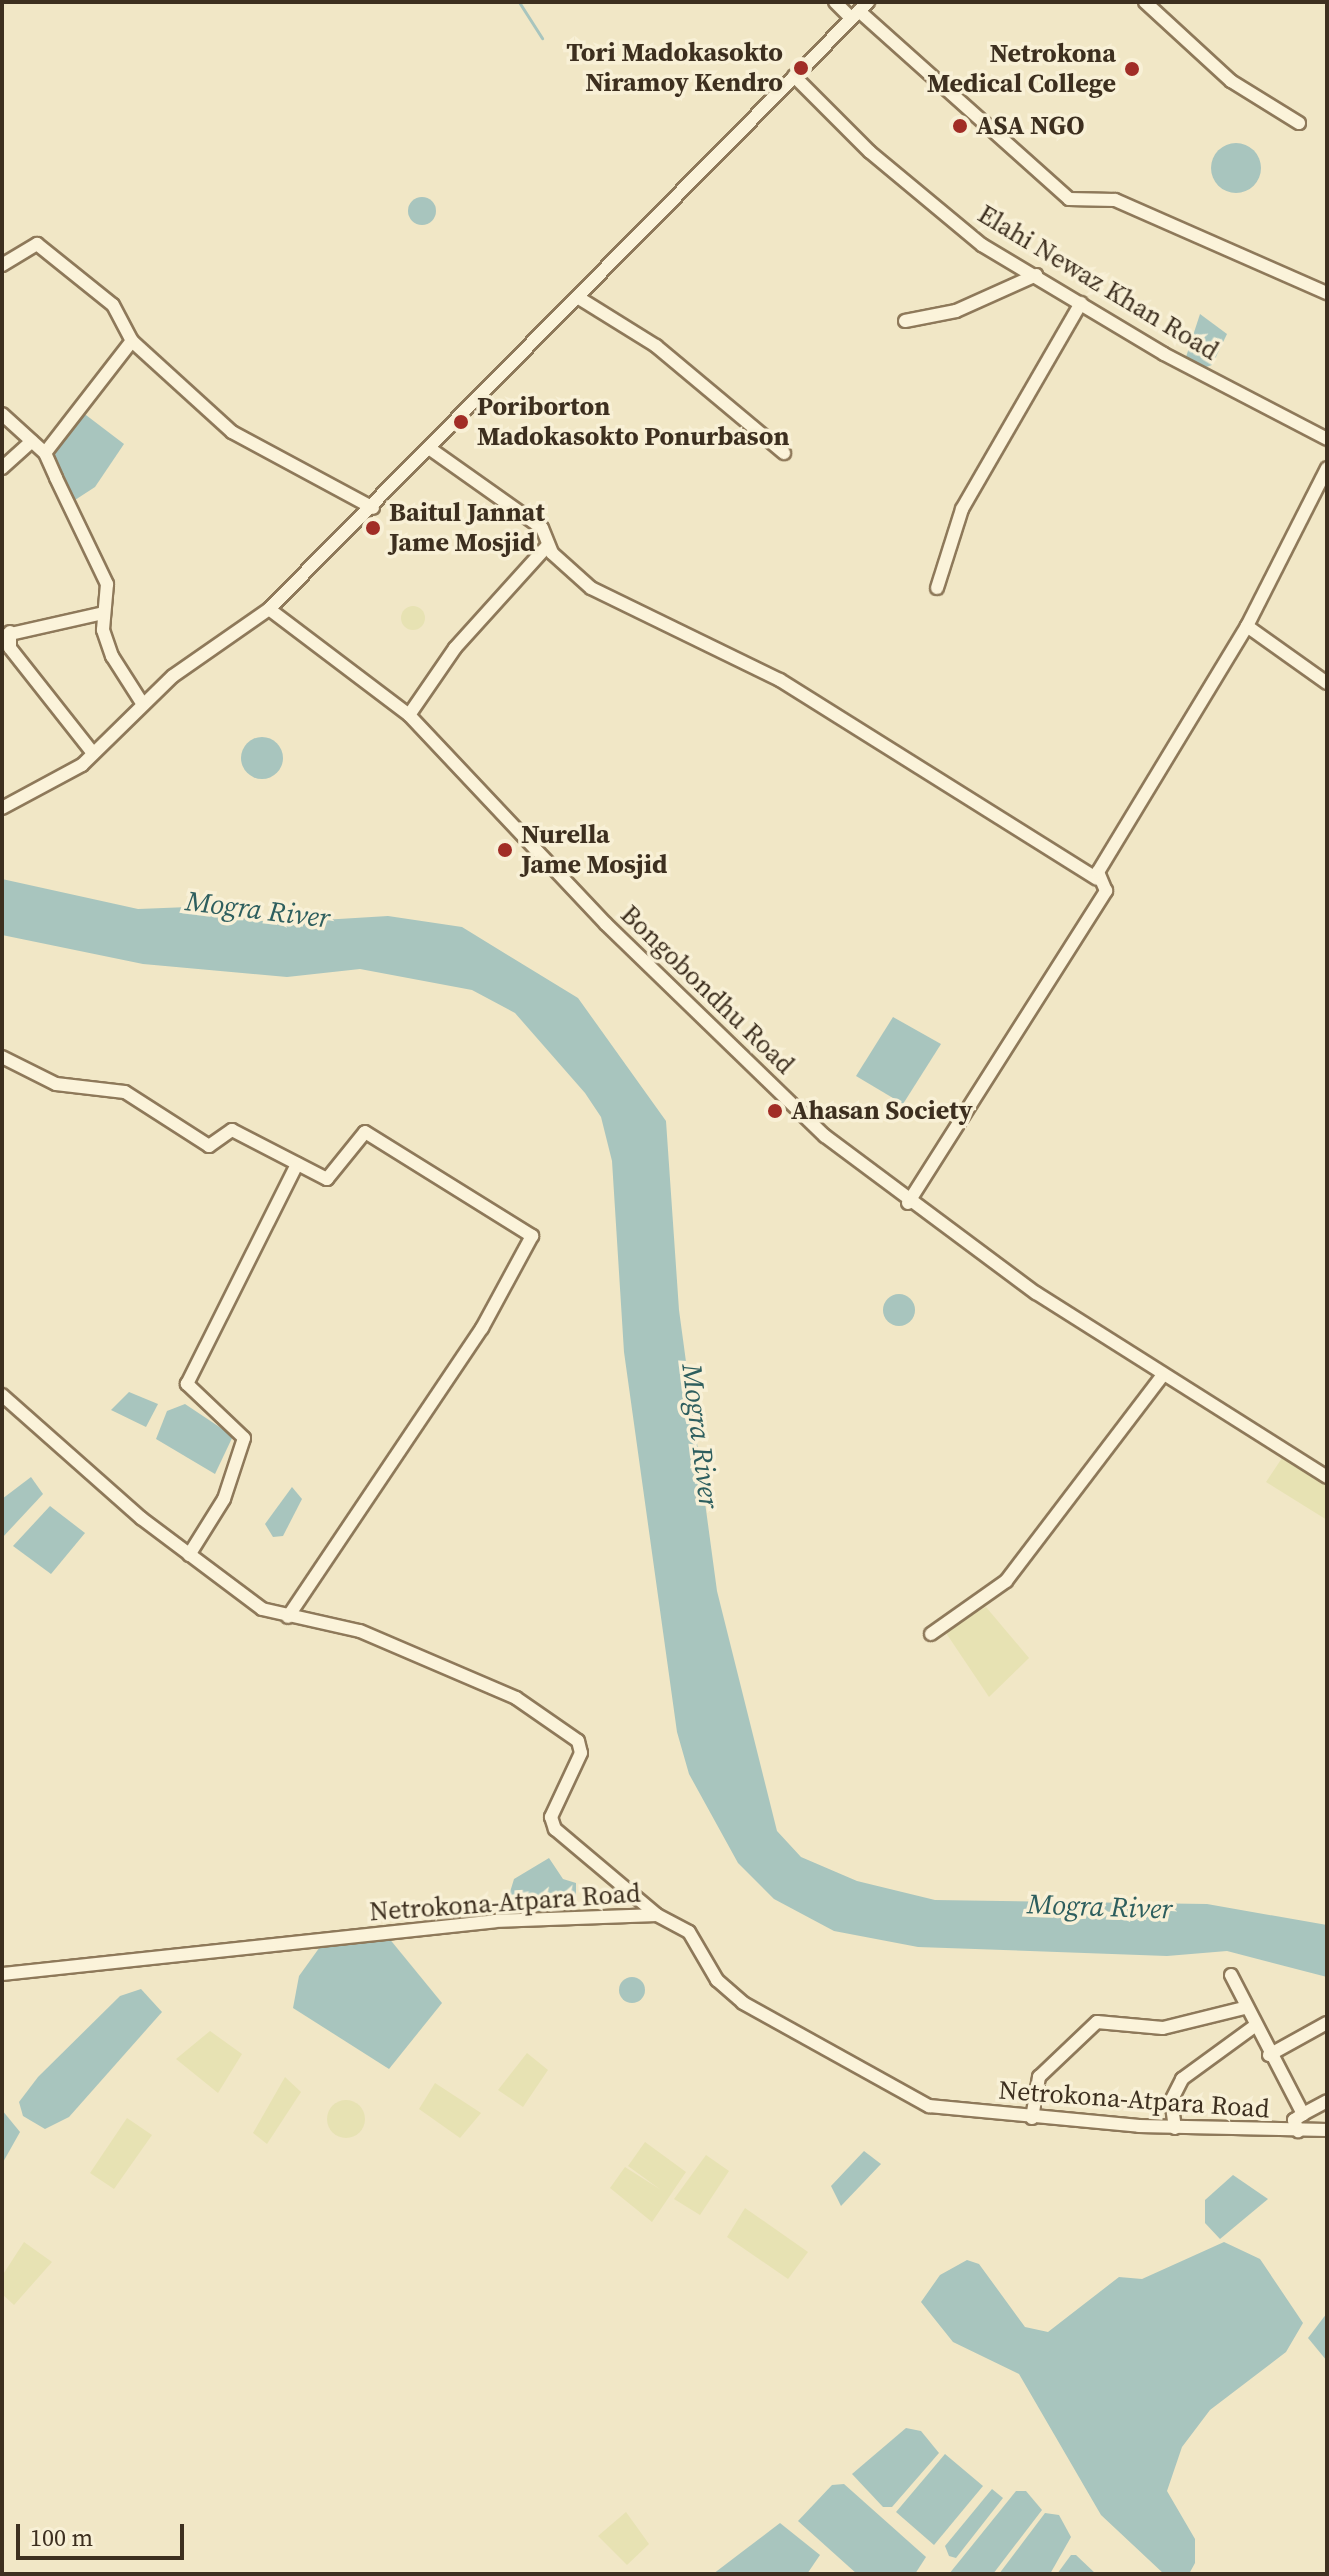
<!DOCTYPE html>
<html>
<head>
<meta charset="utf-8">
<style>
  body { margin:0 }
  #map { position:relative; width:1329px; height:2576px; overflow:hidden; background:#f1e7c6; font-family:"Source Serif 4",serif }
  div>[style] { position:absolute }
  .farmland>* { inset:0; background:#e7e2b3 }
  .round { border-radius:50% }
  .water>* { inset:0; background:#a8c5be }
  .stream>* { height:3px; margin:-1.5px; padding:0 1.5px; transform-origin:1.5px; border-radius:1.5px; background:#a8c5be }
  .roads { filter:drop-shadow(2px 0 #8e795a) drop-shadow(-2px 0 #8e795a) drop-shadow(0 2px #8e795a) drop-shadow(0 -2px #8e795a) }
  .minor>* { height:12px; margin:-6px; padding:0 6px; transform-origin:6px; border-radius:6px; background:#fbf3da }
  .dots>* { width:22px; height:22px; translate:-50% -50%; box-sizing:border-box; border:4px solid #f8f0d6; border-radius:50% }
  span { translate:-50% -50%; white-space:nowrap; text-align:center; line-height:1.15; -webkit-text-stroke:7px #f8f0d6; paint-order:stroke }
  .poi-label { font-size:26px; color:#3d2f1f; font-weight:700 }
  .right { translate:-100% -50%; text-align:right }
  .left { translate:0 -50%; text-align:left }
  .street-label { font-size:26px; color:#3d2f1f }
  .water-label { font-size:28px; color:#2d5e5e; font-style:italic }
  .frame { position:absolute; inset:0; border:4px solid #3d2f1f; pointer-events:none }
  .scale { position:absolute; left:16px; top:2524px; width:168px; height:36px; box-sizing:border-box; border:4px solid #3d2f1f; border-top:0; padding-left:10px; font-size:24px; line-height:28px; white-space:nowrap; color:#3d2f1f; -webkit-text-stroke:6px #f8f0d6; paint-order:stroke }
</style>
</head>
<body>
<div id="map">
  <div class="farmland">
    <div class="round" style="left:401px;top:606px;width:24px;height:24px"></div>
    <div style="clip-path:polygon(1284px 1455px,1327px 1484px,1327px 1520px,1266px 1482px)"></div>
    <div style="clip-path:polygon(986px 1607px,1029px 1658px,989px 1697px,944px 1630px)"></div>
    <div style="clip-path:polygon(210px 2031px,242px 2054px,218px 2093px,176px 2059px)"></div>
    <div style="clip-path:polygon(527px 2053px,548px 2070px,523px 2107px,498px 2090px)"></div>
    <div style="clip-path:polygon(285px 2077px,301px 2092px,267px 2144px,253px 2133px)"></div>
    <div style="clip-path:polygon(435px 2083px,481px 2113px,460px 2138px,419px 2109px)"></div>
    <div class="round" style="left:327px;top:2100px;width:38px;height:38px"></div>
    <div style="clip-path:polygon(127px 2118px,152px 2135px,114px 2189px,90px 2173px)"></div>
    <div style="clip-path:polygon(645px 2142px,686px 2172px,652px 2222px,610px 2188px,625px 2167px,661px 2190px,628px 2166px)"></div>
    <div style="clip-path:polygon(706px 2155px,729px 2171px,700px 2215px,674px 2199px)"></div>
    <div style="clip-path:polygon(745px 2208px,808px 2252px,788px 2279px,727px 2237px)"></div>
    <div style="clip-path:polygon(24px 2242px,52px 2262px,14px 2305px,2px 2294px,2px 2276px)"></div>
    <div style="clip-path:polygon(626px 2512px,649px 2544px,627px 2565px,598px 2536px)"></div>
  </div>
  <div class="water">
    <div class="round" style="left:1211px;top:143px;width:50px;height:50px"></div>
    <div class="round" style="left:408px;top:197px;width:28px;height:28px"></div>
    <div style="clip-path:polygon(1200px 314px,1227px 334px,1212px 365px,1200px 369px,1186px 357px)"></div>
    <div style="clip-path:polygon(82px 412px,124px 444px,95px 487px,75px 500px,50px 458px)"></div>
    <div class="round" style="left:241px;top:737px;width:42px;height:42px"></div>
    <div style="clip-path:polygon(2px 879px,138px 909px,189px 907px,273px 923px,388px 916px,462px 927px,578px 998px,666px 1121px,679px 1310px,717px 1591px,777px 1831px,801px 1857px,857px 1881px,935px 1900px,1207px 1904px,1327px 1925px,1327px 1977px,1227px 1951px,1167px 1956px,918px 1947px,834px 1931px,774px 1899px,738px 1863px,689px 1774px,677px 1732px,624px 1352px,612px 1161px,601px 1117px,585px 1093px,515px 1013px,472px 990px,360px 969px,287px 977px,143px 964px,2px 935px)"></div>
    <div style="clip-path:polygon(893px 1017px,941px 1044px,903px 1104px,856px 1076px)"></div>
    <div class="round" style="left:883px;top:1294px;width:32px;height:32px"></div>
    <div style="clip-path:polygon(129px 1392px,158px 1404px,146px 1427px,111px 1410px)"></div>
    <div style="clip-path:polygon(185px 1404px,233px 1436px,215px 1474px,156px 1439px,167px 1411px)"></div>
    <div style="clip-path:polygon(31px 1477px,43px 1494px,2px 1538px,2px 1499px)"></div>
    <div style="clip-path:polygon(292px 1487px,302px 1499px,283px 1536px,273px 1537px,265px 1524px)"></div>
    <div style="clip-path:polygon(50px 1506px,85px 1533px,51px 1574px,13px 1546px)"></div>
    <div style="clip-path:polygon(549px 1858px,563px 1879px,576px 1883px,576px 1907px,503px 1915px,514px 1879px)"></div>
    <div style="clip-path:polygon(388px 1937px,442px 2003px,389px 2069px,293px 2008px,299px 1976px,322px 1944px)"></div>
    <div class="round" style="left:619px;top:1977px;width:26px;height:26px"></div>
    <div style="clip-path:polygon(141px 1989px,162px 2012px,69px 2117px,45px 2129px,23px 2116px,19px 2102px,38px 2077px,120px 1996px)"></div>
    <div style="clip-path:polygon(2px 2110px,20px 2132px,2px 2164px)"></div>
    <div style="clip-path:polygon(864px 2151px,881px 2164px,841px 2206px,831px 2186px)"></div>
    <div style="clip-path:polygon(1233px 2175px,1268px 2199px,1220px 2239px,1205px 2223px,1205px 2200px)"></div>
    <div style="clip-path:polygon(1224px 2242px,1260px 2259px,1303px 2323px,1286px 2352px,1210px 2410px,1182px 2447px,1167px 2491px,1195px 2539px,1195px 2563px,1189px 2574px,1164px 2574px,1101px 2515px,1019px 2374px,953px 2342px,921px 2302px,940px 2275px,967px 2260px,979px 2264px,1025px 2327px,1048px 2332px,1119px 2277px,1142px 2279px)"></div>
    <div style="clip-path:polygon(1327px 2313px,1327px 2361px,1308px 2338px)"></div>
    <div style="clip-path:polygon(906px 2428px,921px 2431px,939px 2453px,892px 2507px,883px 2507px,852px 2474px)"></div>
    <div style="clip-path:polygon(945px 2454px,983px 2486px,934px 2545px,896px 2512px)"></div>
    <div style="clip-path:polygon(844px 2484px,926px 2557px,915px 2574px,857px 2574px,798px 2521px,832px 2485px)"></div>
    <div style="clip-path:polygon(992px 2489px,1003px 2498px,956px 2558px,949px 2556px,945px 2546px)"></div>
    <div style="clip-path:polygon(1016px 2491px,1026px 2491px,1042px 2510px,993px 2574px,949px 2574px)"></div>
    <div style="clip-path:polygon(1045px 2513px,1059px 2515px,1071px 2537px,1050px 2574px,999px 2574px)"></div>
    <div style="clip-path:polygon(780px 2523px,820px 2555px,807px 2574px,713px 2574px)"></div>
    <div style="clip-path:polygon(1071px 2555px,1076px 2555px,1096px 2574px,1057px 2574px)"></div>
  </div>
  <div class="stream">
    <div style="left:519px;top:2px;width:43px;rotate:57.4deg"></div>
  </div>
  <div class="roads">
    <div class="minor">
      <div style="left:835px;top:2px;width:23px;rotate:45deg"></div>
      <div style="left:1145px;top:2px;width:117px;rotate:42.6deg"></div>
      <div style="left:1231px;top:81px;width:80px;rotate:31.7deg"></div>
      <div style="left:859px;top:11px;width:282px;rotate:41.8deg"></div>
      <div style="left:1069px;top:199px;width:46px;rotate:1.2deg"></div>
      <div style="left:1115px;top:200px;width:232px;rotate:23.7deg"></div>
      <div style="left:794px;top:76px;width:107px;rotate:45deg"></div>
      <div style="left:870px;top:152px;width:146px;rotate:39.7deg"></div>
      <div style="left:982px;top:245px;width:212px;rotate:30.9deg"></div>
      <div style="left:1164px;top:354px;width:184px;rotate:27.5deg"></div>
      <div style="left:2px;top:265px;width:41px;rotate:-31deg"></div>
      <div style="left:37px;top:244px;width:97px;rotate:38.8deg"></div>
      <div style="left:113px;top:305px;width:41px;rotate:62.2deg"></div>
      <div style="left:132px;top:341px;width:135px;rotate:42.3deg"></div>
      <div style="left:232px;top:432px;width:160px;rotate:28.3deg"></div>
      <div style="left:579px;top:298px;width:91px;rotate:31.9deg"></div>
      <div style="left:656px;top:346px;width:167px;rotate:39.9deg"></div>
      <div style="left:905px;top:321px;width:52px;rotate:-11.1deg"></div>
      <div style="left:956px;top:311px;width:88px;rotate:-24.2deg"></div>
      <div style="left:2px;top:414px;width:58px;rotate:42.2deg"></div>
      <div style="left:45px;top:453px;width:27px;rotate:66deg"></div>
      <div style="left:56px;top:478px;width:118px;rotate:64.3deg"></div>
      <div style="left:107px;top:584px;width:46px;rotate:95deg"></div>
      <div style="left:103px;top:630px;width:28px;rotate:71deg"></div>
      <div style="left:112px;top:656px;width:56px;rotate:57.4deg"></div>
      <div style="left:429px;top:448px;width:138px;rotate:35.3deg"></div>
      <div style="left:542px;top:528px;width:27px;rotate:68deg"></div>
      <div style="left:552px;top:553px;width:52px;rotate:41.9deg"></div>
      <div style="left:591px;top:588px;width:210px;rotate:26deg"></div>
      <div style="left:780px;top:680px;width:374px;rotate:32.1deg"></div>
      <div style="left:45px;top:453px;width:142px;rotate:-52.2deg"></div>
      <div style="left:2px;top:468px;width:40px;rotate:-42deg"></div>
      <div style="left:937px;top:588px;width:83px;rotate:-72.4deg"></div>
      <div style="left:962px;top:509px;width:238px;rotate:-60deg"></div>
      <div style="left:269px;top:609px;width:176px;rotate:37.1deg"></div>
      <div style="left:409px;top:715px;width:287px;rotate:46.7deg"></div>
      <div style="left:606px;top:924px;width:305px;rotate:44.1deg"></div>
      <div style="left:825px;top:1136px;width:263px;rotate:36.7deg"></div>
      <div style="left:1036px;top:1293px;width:344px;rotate:32.3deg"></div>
      <div style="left:1247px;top:626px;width:177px;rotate:-63.1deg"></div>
      <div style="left:10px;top:632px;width:16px;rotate:90deg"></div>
      <div style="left:10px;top:648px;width:134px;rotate:51.7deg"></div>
      <div style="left:6px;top:635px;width:100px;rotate:-12.7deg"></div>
      <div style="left:409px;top:715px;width:81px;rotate:-55.5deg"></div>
      <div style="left:455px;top:648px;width:139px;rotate:-47.9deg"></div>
      <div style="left:2px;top:808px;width:91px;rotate:-28.3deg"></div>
      <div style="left:82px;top:765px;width:127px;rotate:-44.4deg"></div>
      <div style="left:173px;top:676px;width:117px;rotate:-34.9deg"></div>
      <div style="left:269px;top:609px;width:853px;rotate:-45.38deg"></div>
      <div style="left:2px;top:1057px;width:60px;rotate:26.6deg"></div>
      <div style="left:56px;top:1084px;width:69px;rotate:6.6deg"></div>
      <div style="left:125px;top:1092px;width:100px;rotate:32.7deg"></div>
      <div style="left:209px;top:1146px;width:28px;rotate:-35deg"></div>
      <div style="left:232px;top:1130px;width:107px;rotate:27.3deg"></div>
      <div style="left:327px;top:1179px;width:60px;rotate:-51deg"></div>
      <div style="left:365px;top:1132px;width:197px;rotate:31.9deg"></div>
      <div style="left:532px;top:1236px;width:105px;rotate:118.5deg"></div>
      <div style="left:482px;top:1328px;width:348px;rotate:123.9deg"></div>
      <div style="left:908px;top:1203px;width:370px;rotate:-57.6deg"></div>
      <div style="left:1106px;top:891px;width:21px;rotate:-113deg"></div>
      <div style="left:1098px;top:872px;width:288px;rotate:-58.8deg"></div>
      <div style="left:1247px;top:626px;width:98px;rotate:35.5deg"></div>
      <div style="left:2px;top:1395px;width:186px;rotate:41.5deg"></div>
      <div style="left:141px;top:1518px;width:151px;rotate:36.9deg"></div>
      <div style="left:262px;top:1609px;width:100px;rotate:12.7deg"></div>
      <div style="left:360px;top:1631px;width:170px;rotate:23.2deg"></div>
      <div style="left:516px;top:1698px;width:75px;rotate:34.7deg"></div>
      <div style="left:578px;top:1741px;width:12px;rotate:76deg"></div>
      <div style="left:581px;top:1753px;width:71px;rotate:115.1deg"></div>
      <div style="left:551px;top:1817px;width:13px;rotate:72deg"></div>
      <div style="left:555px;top:1829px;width:133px;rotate:40.1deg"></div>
      <div style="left:189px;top:1555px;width:66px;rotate:-58deg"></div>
      <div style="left:224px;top:1499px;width:64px;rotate:-71.8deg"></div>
      <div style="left:244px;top:1438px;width:79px;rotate:-136.5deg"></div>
      <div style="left:187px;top:1384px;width:246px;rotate:-63.4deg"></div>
      <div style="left:931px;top:1634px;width:92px;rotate:-35.2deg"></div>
      <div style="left:1006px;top:1581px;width:259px;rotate:-52.7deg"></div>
      <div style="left:2px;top:1974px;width:495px;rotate:-6.1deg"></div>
      <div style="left:494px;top:1921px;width:163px;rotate:-2.1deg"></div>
      <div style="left:657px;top:1915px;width:36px;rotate:28deg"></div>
      <div style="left:689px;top:1932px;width:56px;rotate:59.7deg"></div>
      <div style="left:717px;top:1980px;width:35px;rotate:41deg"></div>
      <div style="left:743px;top:2003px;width:213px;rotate:29deg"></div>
      <div style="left:929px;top:2106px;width:211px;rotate:5.4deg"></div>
      <div style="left:1139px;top:2126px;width:188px;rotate:1.2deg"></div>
      <div style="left:1231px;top:1975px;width:157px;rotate:62.6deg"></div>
      <div style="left:1303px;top:2114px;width:11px;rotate:146deg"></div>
      <div style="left:1294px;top:2120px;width:12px;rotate:70deg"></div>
      <div style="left:1269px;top:2055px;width:66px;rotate:-28.9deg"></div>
      <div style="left:1303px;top:2114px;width:27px;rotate:-28deg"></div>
      <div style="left:1032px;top:2118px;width:42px;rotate:-80.3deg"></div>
      <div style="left:1039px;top:2077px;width:80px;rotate:-43.5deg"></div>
      <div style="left:1097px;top:2022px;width:66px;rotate:5.2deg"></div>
      <div style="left:1163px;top:2028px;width:83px;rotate:-13.9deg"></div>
      <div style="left:1175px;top:2128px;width:27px;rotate:-98deg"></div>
      <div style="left:1171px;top:2101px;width:25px;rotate:-63deg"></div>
      <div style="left:1182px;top:2079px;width:87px;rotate:-36.1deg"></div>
    </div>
  </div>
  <div class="dots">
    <div style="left:801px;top:68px;background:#a12d26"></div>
    <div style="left:1132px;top:69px;background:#a12d26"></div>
    <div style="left:960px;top:126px;background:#a12d26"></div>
    <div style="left:461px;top:422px;background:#a12d26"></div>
    <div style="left:373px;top:528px;background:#a12d26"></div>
    <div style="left:505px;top:850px;background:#a12d26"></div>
    <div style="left:775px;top:1111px;background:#a12d26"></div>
  </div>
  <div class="poi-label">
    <span class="right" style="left:783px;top:68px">Tori Madokasokto<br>Niramoy Kendro</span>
    <span class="right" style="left:1116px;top:69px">Netrokona<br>Medical College</span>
    <span class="left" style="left:976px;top:126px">ASA NGO</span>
    <span class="left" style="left:477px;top:422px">Poriborton<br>Madokasokto Ponurbason</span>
    <span class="left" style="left:389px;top:528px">Baitul Jannat<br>Jame Mosjid</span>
    <span class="left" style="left:521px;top:850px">Nurella<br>Jame Mosjid</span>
    <span class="left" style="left:791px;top:1111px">Ahasan Society</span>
  </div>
  <div class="street-label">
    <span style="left:1098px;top:283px;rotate:31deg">Elahi Newaz Khan Road</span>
    <span style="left:707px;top:990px;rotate:44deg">Bongobondhu Road</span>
    <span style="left:505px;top:1903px;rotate:-4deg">Netrokona-Atpara Road</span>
    <span style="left:1134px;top:2100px;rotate:4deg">Netrokona-Atpara Road</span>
  </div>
  <div class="water-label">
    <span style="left:258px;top:909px;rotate:7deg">Mogra River</span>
    <span style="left:701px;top:1436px;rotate:83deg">Mogra River</span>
    <span style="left:1100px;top:1906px;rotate:2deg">Mogra River</span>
  </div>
  <div class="frame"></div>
  <div class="scale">100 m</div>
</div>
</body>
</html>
